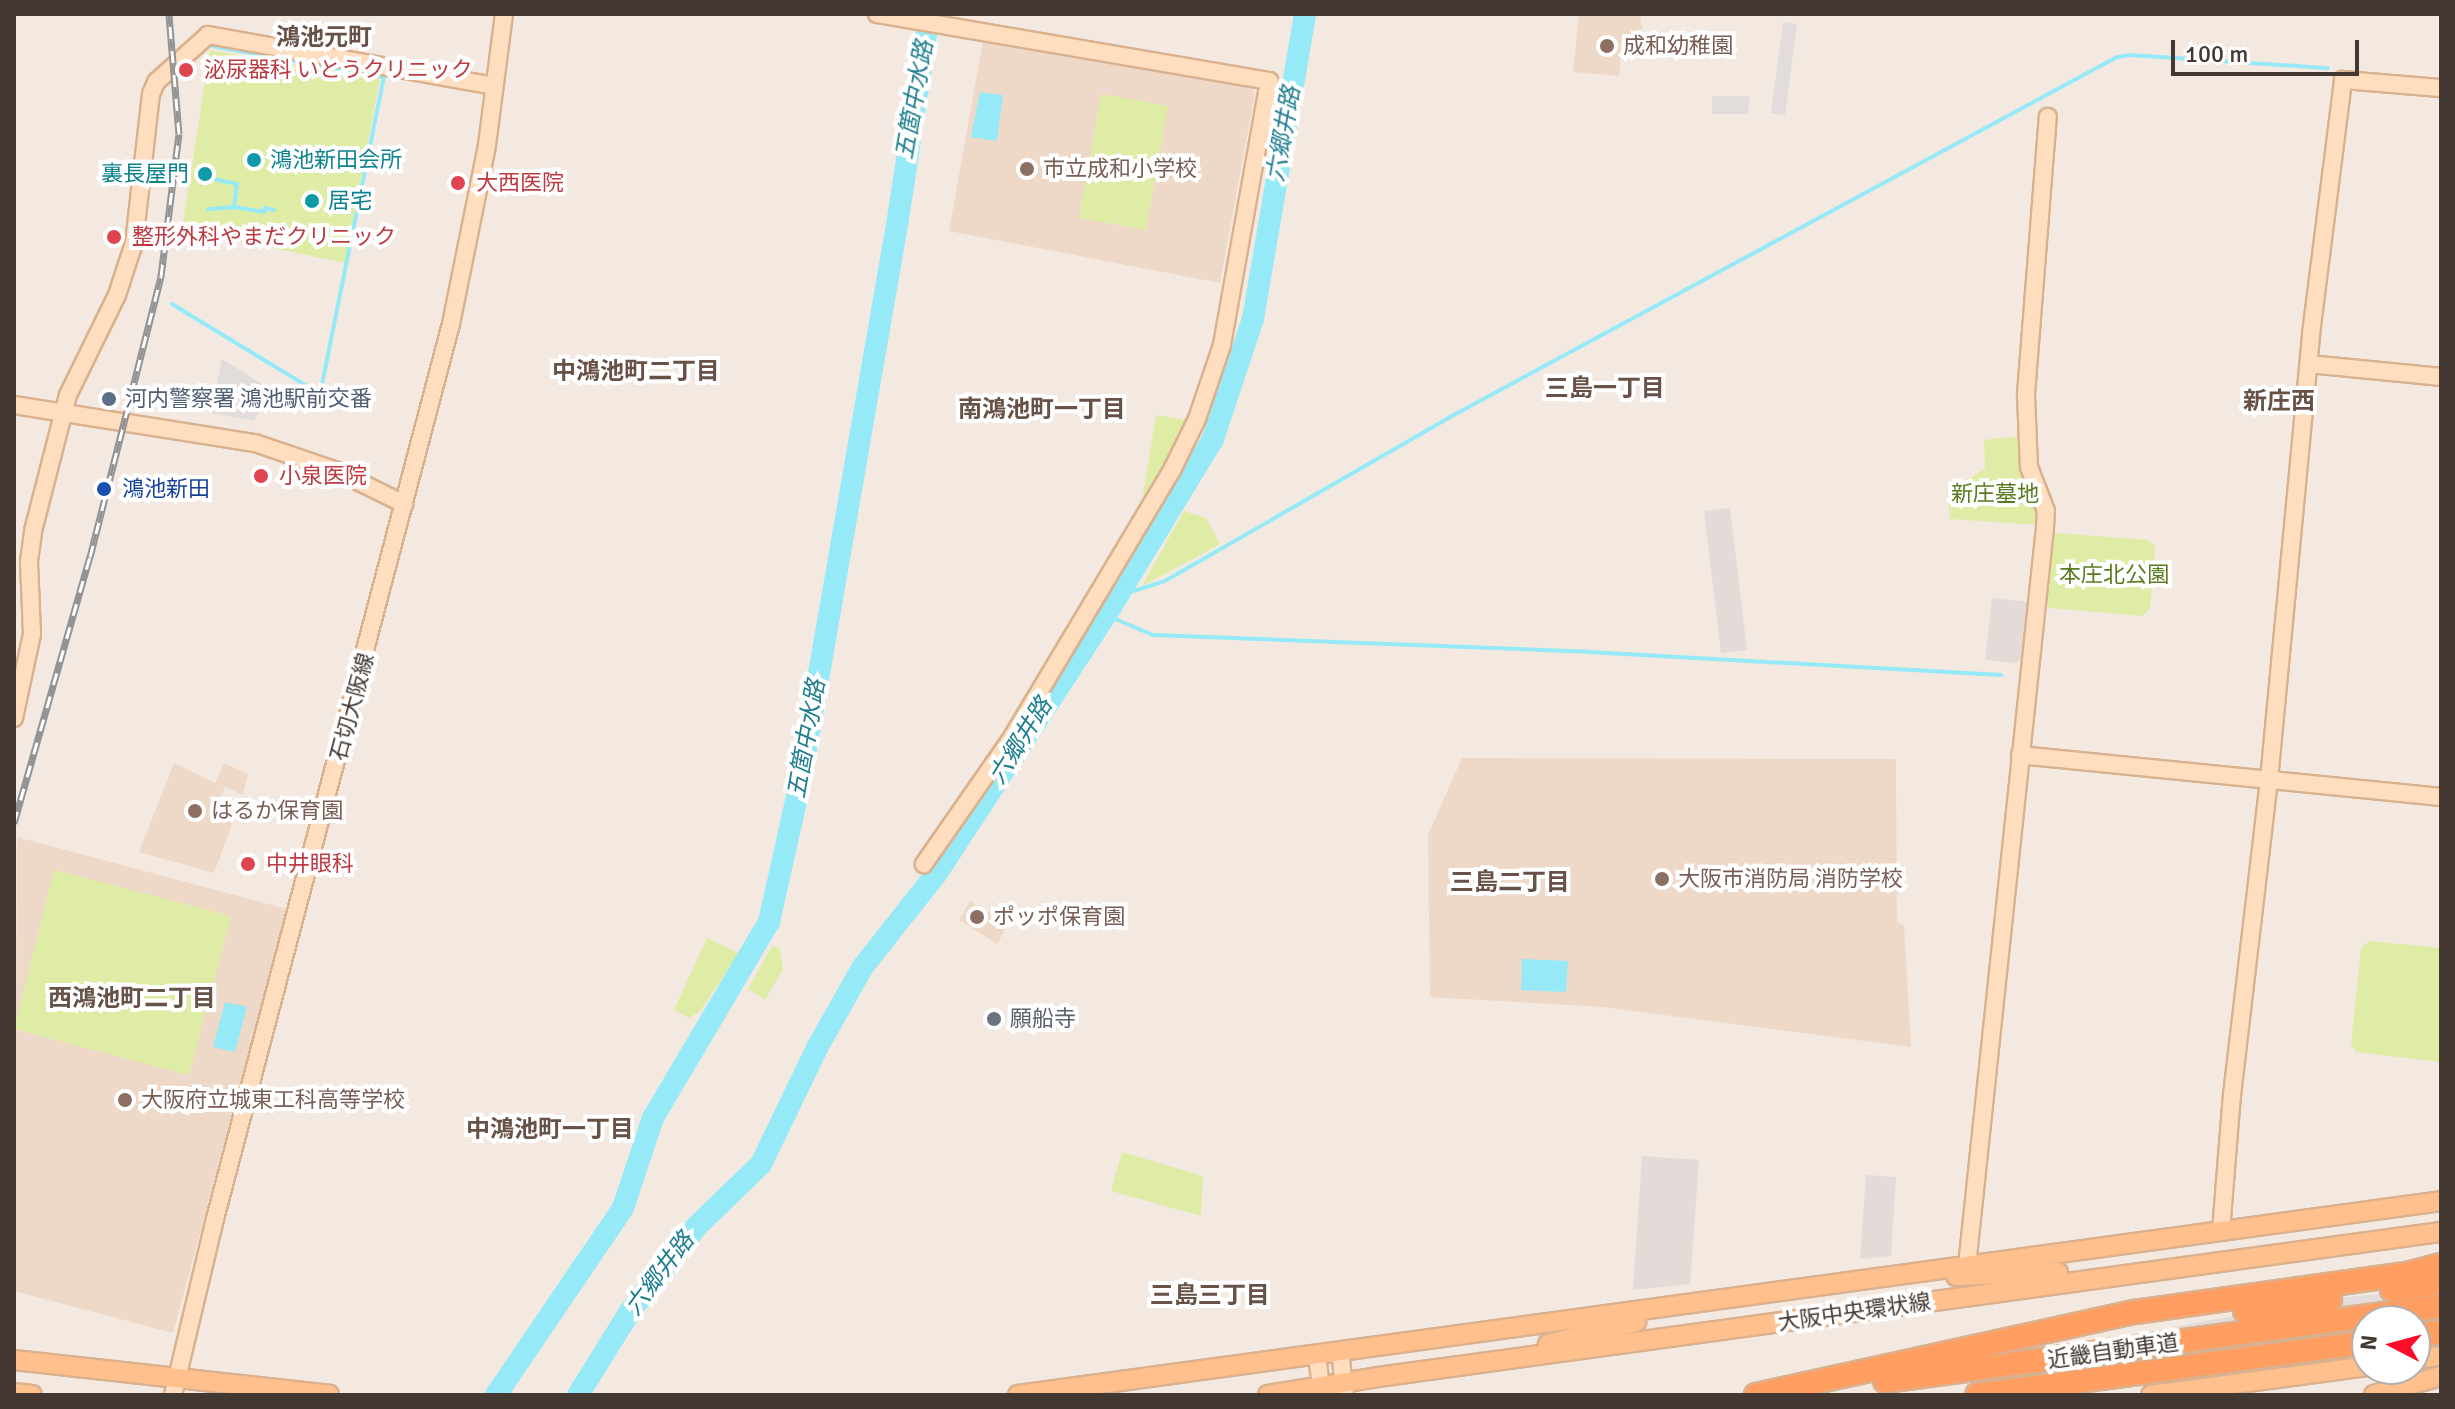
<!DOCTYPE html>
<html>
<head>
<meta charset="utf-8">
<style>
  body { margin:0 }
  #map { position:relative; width:2455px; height:1409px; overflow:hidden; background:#f3e9e1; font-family:Signika,"Noto Sans JP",sans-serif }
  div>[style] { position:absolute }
  .industrial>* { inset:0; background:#e4dad7 }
  .education>* { inset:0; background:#eed9c9 }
  .green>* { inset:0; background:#dfeca5 }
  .parking>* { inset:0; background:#e2dddb }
  .water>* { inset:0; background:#96eaf7 }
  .stream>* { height:4px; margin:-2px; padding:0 2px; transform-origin:2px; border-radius:2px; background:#96eaf7 }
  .river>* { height:22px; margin:-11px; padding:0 11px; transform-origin:11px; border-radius:11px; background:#96eaf7 }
  .roads { filter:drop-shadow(2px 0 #dab18e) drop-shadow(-2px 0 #dab18e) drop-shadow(0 2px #dab18e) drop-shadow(0 -2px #dab18e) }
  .secondary>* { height:16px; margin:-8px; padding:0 8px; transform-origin:8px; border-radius:8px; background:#ffdebf }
  .primary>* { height:18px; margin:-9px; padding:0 9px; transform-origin:9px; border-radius:9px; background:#ffc08e }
  .highway>* { height:22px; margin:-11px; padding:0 11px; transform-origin:11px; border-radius:11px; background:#ff9e60 }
  .rail>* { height:7px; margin-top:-3.5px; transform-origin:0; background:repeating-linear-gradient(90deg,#fff 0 12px,#939393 0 24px); box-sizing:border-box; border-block:2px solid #939393 }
  .dots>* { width:22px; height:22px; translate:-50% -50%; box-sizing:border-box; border:4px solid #fff; border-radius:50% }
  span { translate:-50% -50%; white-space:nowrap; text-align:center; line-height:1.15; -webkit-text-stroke:8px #fff; paint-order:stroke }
  .education-label { font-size:22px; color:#785e54 }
  .left { translate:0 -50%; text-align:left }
  .health-label { font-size:22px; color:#be3a42 }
  .culture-label { font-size:22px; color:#0d838f }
  .right { translate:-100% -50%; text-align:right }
  .service-label { font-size:22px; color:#4e5e75 }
  .transit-label { font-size:22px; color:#164399 }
  .park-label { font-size:22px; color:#5b7b20 }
  .street-label { font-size:22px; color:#443832 }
  .worship-label { font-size:22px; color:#5b616d }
  .neighbourhood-label { font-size:24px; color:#685248; font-weight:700 }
  .water-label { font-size:24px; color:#1e7e8f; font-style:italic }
  .frame { position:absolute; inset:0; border:16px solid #443832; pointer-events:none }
  .north { position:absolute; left:2351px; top:1305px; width:80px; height:80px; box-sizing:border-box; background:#fff; border:2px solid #b4afad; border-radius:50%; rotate:276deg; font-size:22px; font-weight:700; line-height:32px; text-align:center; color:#443832 }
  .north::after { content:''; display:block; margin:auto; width:28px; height:36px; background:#ff0c2a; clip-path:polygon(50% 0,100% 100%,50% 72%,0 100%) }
  .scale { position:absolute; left:2171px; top:40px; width:188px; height:36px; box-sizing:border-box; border:4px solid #443832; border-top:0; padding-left:10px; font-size:24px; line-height:28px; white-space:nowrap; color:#443832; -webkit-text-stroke:6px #fff; paint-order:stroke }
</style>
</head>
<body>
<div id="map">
  <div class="industrial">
    <div style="clip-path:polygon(1730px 508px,1747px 650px,1721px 653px,1704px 511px)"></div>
    <div style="clip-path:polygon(1992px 598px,2029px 602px,2023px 657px,2016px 663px,1985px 660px)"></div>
    <div style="clip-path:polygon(1642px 1156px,1699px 1160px,1690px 1284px,1633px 1290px)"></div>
    <div style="clip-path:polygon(1866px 1175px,1896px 1177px,1891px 1256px,1860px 1259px)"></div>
  </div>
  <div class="education">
    <div style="clip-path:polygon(1579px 14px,1640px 14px,1643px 39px,1636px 54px,1621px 54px,1619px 76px,1573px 72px)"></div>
    <div style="clip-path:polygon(983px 41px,1251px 88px,1255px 94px,1220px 283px,949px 231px)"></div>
    <div style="clip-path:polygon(1462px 758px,1896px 759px,1897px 922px,1904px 925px,1911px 1047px,1602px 1007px,1430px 997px,1428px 835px)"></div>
    <div style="clip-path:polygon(174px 763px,215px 783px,224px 763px,248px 774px,243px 795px,225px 787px,220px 799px,238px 808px,214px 873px,139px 852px)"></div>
    <div style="clip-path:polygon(17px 837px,287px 909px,173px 1333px,14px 1291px)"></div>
    <div style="clip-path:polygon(970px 901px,1008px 925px,997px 944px,959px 920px)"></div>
  </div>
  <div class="green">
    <div style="clip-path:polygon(210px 50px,380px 79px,345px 263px,182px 229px)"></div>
    <div style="clip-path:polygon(1101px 94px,1168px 106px,1146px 230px,1079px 218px)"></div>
    <div style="clip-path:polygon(1156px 415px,1186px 420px,1178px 444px,1150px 496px,1143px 495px)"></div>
    <div style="clip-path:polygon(2019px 436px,2022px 482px,2038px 515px,2038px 525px,1950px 519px,1947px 491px,1985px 469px,1984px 440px)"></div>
    <div style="clip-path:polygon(1184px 511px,1206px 518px,1220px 544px,1142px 586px)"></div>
    <div style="clip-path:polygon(2056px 533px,2148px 540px,2155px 546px,2150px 609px,2142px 616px,2049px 608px,2043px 600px,2049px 537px)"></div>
    <div style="clip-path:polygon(54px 870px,231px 916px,189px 1075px,14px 1029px)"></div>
    <div style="clip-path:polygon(707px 938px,739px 953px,700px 1011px,689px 1018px,674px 1010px)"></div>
    <div style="clip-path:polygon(2369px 941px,2441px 948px,2441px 1062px,2356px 1052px,2351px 1044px,2361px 948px)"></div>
    <div style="clip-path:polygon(773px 945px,780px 950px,783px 969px,765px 1000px,748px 989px)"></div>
    <div style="clip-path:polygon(1122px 1152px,1203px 1176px,1201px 1216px,1111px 1191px)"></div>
  </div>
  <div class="parking">
    <div style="clip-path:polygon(1783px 22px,1797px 24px,1785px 115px,1771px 113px)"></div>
    <div style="clip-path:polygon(1712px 96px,1750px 96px,1748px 114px,1712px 114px)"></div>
    <div style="clip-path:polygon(222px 359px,272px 390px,254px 421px,211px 413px)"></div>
    <div style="clip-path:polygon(2441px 1288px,2441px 1329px,2415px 1332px,2415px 1321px,2367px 1321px,2367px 1339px,2044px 1379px,2043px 1352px,2316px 1300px)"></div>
  </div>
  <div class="water">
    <div style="clip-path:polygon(980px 92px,1003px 95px,997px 141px,971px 137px)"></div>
    <div style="clip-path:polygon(1522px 959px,1568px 961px,1566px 992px,1521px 990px)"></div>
    <div style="clip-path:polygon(225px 1002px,247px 1007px,235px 1052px,213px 1047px)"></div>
  </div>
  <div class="stream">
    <div style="left:234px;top:207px;width:30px;rotate:9deg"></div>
    <div style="left:264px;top:212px;width:4px;rotate:-76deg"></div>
    <div style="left:265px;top:208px;width:9px;rotate:13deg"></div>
    <div style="left:208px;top:209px;width:26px;rotate:-4deg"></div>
    <div style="left:234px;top:207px;width:23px;rotate:-83deg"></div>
    <div style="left:237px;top:184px;width:24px;rotate:-168deg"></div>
    <div style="left:172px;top:304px;width:173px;rotate:31.3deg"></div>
    <div style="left:320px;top:394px;width:323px;rotate:-78.6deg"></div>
    <div style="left:384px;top:77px;width:175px;rotate:-169.8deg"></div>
    <div style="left:1115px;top:597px;width:52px;rotate:-17.7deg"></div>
    <div style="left:1165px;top:581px;width:329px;rotate:-29.9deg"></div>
    <div style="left:1450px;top:417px;width:758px;rotate:-28.36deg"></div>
    <div style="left:2117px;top:57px;width:13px;rotate:-9deg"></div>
    <div style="left:2130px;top:55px;width:198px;rotate:3.8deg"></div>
    <div style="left:1106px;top:615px;width:51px;rotate:23.1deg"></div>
    <div style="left:1153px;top:635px;width:436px;rotate:2.2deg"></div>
    <div style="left:1589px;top:652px;width:413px;rotate:3.2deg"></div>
  </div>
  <div class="river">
    <div style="left:496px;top:1395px;width:226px;rotate:-55.8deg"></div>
    <div style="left:623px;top:1208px;width:95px;rotate:-71.6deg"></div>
    <div style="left:653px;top:1118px;width:228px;rotate:-59.4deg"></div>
    <div style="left:769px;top:922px;width:142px;rotate:-77.4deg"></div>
    <div style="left:800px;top:783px;width:572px;rotate:-80.14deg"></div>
    <div style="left:898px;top:219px;width:207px;rotate:-81.4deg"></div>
    <div style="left:578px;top:1395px;width:100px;rotate:-58.1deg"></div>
    <div style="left:631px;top:1310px;width:107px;rotate:-51.8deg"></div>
    <div style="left:697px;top:1226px;width:89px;rotate:-44.1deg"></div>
    <div style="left:761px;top:1164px;width:129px;rotate:-64.2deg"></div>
    <div style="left:817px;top:1048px;width:92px;rotate:-60.6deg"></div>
    <div style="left:862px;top:968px;width:121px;rotate:-51.7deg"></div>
    <div style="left:937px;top:873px;width:308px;rotate:-56.8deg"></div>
    <div style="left:1106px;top:615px;width:206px;rotate:-58.7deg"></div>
    <div style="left:1213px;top:439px;width:126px;rotate:-71.6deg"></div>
    <div style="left:1253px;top:319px;width:309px;rotate:-80.3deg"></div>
  </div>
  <div class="roads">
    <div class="secondary">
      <div style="left:877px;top:14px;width:398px;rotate:9.7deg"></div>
      <div style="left:1269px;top:81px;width:268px;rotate:100.1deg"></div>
      <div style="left:1222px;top:345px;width:78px;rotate:108.7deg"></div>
      <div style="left:1197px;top:419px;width:57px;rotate:116.1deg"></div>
      <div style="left:1172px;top:470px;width:317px;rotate:120.9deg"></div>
      <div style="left:1009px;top:742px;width:149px;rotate:124.9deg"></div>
      <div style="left:2309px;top:364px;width:133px;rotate:5.6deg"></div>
      <div style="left:14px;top:405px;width:244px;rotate:9deg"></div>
      <div style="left:255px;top:443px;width:87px;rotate:18.9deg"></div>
      <div style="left:337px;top:471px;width:75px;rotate:26.2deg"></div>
      <div style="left:14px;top:718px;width:86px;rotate:-77.9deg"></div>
      <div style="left:32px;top:634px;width:73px;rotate:-92.4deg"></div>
      <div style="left:29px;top:561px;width:30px;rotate:-82deg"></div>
      <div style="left:33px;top:531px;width:140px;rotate:-75.6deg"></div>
      <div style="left:68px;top:395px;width:111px;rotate:-63.9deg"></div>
      <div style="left:117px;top:295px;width:55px;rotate:-71.9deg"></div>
      <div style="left:134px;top:243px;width:150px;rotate:-83.5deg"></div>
      <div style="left:151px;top:94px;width:13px;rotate:-67deg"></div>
      <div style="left:156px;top:82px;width:70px;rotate:-42.1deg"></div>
      <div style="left:208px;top:35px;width:291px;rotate:10.1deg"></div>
      <div style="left:2020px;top:755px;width:423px;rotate:5.7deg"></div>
      <div style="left:2221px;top:1231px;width:136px;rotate:-85.4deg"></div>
      <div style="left:2232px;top:1095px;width:317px;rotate:-83.3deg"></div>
      <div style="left:2269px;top:780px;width:448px;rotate:-84.6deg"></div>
      <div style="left:2311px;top:334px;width:256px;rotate:-82.8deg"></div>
      <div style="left:2343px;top:80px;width:98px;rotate:4.7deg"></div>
      <div style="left:1967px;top:1266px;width:742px;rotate:-83.97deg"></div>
      <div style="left:2045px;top:528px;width:17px;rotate:-87deg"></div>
      <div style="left:2046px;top:511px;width:47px;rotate:-111.1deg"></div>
      <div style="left:2029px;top:467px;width:73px;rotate:-92.4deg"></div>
      <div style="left:2026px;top:394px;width:278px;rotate:-85.5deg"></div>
      <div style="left:1340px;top:1351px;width:44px;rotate:83.5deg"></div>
      <div style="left:1317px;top:1355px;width:40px;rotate:82.9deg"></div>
      <div style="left:173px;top:1395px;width:181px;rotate:-76.6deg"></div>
      <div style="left:215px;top:1219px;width:926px;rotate:-75.23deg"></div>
      <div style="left:451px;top:324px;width:183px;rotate:-78.6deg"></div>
      <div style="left:487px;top:145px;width:132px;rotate:-82.6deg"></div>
    </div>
    <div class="primary">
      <div style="left:1956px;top:1276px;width:102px;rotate:-2.2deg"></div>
      <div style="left:1548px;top:1344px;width:91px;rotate:-14deg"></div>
      <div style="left:2415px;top:1359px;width:26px;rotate:-7deg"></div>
      <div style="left:14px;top:1360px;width:317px;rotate:6.3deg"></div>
      <div style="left:14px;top:1393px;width:18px;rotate:6deg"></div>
      <div style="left:1018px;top:1395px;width:1436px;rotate:-7.76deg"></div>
      <div style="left:1268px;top:1395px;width:111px;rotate:-9.3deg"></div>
      <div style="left:1378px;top:1377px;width:1073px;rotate:-7.77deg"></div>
      <div style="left:2151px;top:1395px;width:218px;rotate:-7.6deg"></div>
      <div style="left:2374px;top:1395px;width:70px;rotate:-15.8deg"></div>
    </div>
    <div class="highway">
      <div style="left:2392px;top:1290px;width:49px;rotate:-8.1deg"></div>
      <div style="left:2245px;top:1311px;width:86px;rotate:-8deg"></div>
      <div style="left:2415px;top:1335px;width:26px;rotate:-7deg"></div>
      <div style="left:1885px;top:1381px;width:561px;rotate:-7.68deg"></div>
      <div style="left:1756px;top:1395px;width:388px;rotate:-12.4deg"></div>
      <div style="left:2135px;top:1312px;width:279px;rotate:-8deg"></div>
      <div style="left:2411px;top:1273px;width:31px;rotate:-15deg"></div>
      <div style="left:1977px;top:1395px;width:394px;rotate:-7.7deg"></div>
    </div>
  </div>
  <div class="rail">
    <div style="left:14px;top:823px;width:277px;rotate:-74.1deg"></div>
    <div style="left:90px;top:557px;width:290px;rotate:-75.8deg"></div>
    <div style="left:161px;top:276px;width:143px;rotate:-82.8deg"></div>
    <div style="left:179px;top:134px;width:120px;rotate:-94.8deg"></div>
  </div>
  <div class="dots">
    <div style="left:1607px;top:46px;background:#8d6e63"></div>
    <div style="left:186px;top:70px;background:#e0444e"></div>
    <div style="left:254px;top:160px;background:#0f9aa8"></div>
    <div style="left:1027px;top:169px;background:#8d6e63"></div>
    <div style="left:205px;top:174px;background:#0f9aa8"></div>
    <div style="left:458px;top:183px;background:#e0444e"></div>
    <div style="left:312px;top:201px;background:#0f9aa8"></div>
    <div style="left:114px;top:237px;background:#e0444e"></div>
    <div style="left:109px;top:399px;background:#5c6f8a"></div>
    <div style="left:261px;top:476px;background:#e0444e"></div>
    <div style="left:104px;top:489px;background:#1a4fb4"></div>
    <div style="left:195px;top:811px;background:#8d6e63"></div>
    <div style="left:248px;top:864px;background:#e0444e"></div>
    <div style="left:1662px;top:879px;background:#8d6e63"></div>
    <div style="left:977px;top:917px;background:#8d6e63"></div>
    <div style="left:994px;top:1019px;background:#6b7280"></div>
    <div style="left:125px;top:1100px;background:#8d6e63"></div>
  </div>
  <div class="education-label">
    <span class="left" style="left:1623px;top:46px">成和幼稚園</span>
    <span class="left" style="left:1043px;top:169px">市立成和小学校</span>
    <span class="left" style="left:211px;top:811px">はるか保育園</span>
    <span class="left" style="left:1678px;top:879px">大阪市消防局 消防学校</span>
    <span class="left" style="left:993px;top:917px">ポッポ保育園</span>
    <span class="left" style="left:141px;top:1100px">大阪府立城東工科高等学校</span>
  </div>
  <div class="health-label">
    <span class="left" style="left:204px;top:70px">泌尿器科 いとうクリニック</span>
    <span class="left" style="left:476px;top:183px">大西医院</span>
    <span class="left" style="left:132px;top:237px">整形外科やまだクリニック</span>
    <span class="left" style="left:279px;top:476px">小泉医院</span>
    <span class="left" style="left:266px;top:864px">中井眼科</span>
  </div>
  <div class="culture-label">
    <span class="left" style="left:270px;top:160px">鴻池新田会所</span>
    <span class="right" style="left:189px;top:174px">裏長屋門</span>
    <span class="left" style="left:328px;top:201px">居宅</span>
  </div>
  <div class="service-label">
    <span class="left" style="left:125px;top:399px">河内警察署 鴻池駅前交番</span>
  </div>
  <div class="transit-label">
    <span class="left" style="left:122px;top:489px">鴻池新田</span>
  </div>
  <div class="park-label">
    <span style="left:1995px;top:494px">新庄墓地</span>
    <span style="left:2114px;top:575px">本庄北公園</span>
  </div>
  <div class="street-label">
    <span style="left:352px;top:707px;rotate:-75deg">石切大阪線</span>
    <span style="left:1854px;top:1312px;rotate:-8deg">大阪中央環状線</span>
    <span style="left:2113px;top:1351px;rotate:-8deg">近畿自動車道</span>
  </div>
  <div class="worship-label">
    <span class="left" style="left:1010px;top:1019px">願船寺</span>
  </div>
  <div class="neighbourhood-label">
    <span style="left:324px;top:38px">鴻池元町</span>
    <span style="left:636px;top:372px">中鴻池町二丁目</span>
    <span style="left:1605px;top:389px">三島一丁目</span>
    <span style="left:2279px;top:402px">新庄西</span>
    <span style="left:1042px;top:410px">南鴻池町一丁目</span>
    <span style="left:1510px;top:883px">三島二丁目</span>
    <span style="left:132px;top:999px">西鴻池町二丁目</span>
    <span style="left:550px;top:1130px">中鴻池町一丁目</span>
    <span style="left:1210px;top:1296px">三島三丁目</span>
  </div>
  <div class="water-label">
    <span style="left:915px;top:100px;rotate:-80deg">五箇中水路</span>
    <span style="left:1284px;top:134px;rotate:-80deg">六郷井路</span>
    <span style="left:807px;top:739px;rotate:-80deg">五箇中水路</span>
    <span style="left:1021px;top:741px;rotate:-58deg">六郷井路</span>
    <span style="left:660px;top:1274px;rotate:-53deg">六郷井路</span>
  </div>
  <div class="frame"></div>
  <div class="north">N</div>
  <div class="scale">100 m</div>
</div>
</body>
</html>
